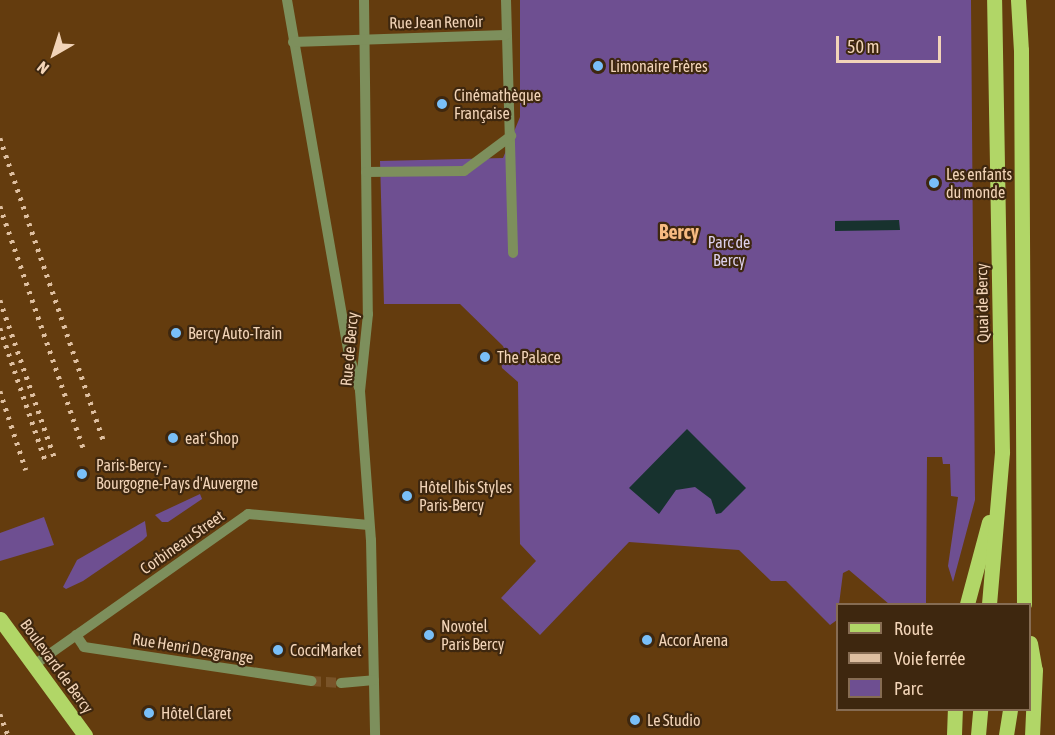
<!DOCTYPE html>
<html>
<head>
<meta charset="utf-8">
<style>
  body { margin:0 }
  #map { position:relative; width:1055px; height:735px; overflow:hidden; background:#643c0e; font-family:"Asap Condensed",sans-serif }
  div>[style] { position:absolute }
  .green>* { inset:0; background:#6e4f91 }
  .water>* { inset:0; background:#17322e }
  .minor-tunnel>* { height:10px; margin-top:-5px; transform-origin:0; background:repeating-linear-gradient(90deg,#795328 0 10px,transparent 0 15px) }
  .minor>* { height:10px; margin:-5px; padding:0 5px; transform-origin:5px; border-radius:5px; background:#7d8f5c }
  .major>* { height:15px; margin:-7.5px; padding:0 7.5px; transform-origin:7.5px; border-radius:7.5px; background:#b1d667 }
  .rail>* { height:4.5px; margin-top:-2.25px; transform-origin:0; background:repeating-linear-gradient(90deg,#debfa0 0 3px,transparent 0 9px) }
  .dots>* { width:16px; height:16px; translate:-50% -50%; box-sizing:border-box; border:3px solid #3e270f; border-radius:50% }
  span { translate:-50% -50%; white-space:nowrap; text-align:center; line-height:1.15; -webkit-text-stroke:4.5px #3e270f; paint-order:stroke }
  .street-label { font-size:16px; color:#f2d4b8 }
  .poi-label { font-size:16px; color:#f2d4b8 }
  .left { translate:0 -50%; text-align:left }
  .park-label { font-size:16px; color:#ddd1ed }
  .quarter-label { font-size:20px; color:#f7bb82; font-weight:700 }
  .legend { position:absolute; left:836px; top:603px; width:195px; height:108px; box-sizing:border-box; background:#3e270f; border:2px solid #866c53; margin:0; padding:8px 10px; list-style:none; font-size:18px; color:#f2d4b8 }
  .legend li { display:flex; align-items:center; gap:12px; height:30px }
  .legend b { width:30px; border:2px solid #866c53 }
  .north { position:absolute; left:24px; top:24px; width:60px; height:60px; -webkit-text-stroke:4px #3e270f; paint-order:stroke; rotate:219deg; font-size:16px; font-weight:700; line-height:24px; text-align:center; color:#f2d4b8 }
  .north::after { content:''; display:block; margin:auto; width:21px; height:27px; background:#f2d4b8; clip-path:polygon(50% 0,100% 100%,50% 72%,0 100%) }
  .scale { position:absolute; left:836px; top:36px; width:105px; height:27px; box-sizing:border-box; border:3px solid #f2d4b8; border-top:0; padding-left:8px; font-size:18px; line-height:21px; white-space:nowrap; color:#f2d4b8; -webkit-text-stroke:4px #3e270f; paint-order:stroke }
</style>
</head>
<body>
<div id="map">
  <div class="green">
    <div style="clip-path:polygon(520px 0,971px 0,975px 500px,953px 582px,948px 566px,958px 497px,951px 496px,950px 464px,943px 464px,942px 457px,927px 457px,926px 604px,889px 604px,849px 570px,843px 573px,837px 620px,830px 625px,786px 581px,771px 581px,739px 550px,629px 542px,540px 635px,501px 598px,536px 561px,520px 544px,518px 382px,502px 368px,501px 362px,510px 362px,503px 346px,460px 304px,384px 304px,380px 161px,503px 158px,520px 117px)"></div>
    <div style="clip-path:polygon(200px 494px,202px 499px,168px 522px,162px 522px,155px 515px)"></div>
    <div style="clip-path:polygon(44px 517px,54px 545px,0 561px,0 533px)"></div>
    <div style="clip-path:polygon(145px 521px,147px 536px,143px 540px,83px 581px,66px 589px,63px 587px,77px 560px)"></div>
  </div>
  <div class="water">
    <div style="clip-path:polygon(899px 220px,900px 230px,835px 231px,835px 221px)"></div>
    <div style="clip-path:polygon(687px 429px,746px 488px,721px 513px,716px 514px,711px 499px,695px 487px,676px 490px,659px 514px,629px 488px)"></div>
  </div>
  <div class="minor-tunnel">
    <div style="left:311px;top:681px;width:30px;rotate:4deg"></div>
  </div>
  <div class="minor">
    <div style="left:287px;top:0;width:360px;rotate:80.1deg"></div>
    <div style="left:349px;top:355px;width:34px;rotate:73deg"></div>
    <div style="left:364px;top:0;width:314px;rotate:89.3deg"></div>
    <div style="left:368px;top:314px;width:77px;rotate:95.9deg"></div>
    <div style="left:360px;top:391px;width:149px;rotate:85.8deg"></div>
    <div style="left:371px;top:540px;width:195px;rotate:88.8deg"></div>
    <div style="left:506px;top:0;width:253px;rotate:88.4deg"></div>
    <div style="left:293px;top:42px;width:213px;rotate:-1.9deg"></div>
    <div style="left:366px;top:172px;width:98px;rotate:-0.6deg"></div>
    <div style="left:464px;top:171px;width:59px;rotate:-36.7deg"></div>
    <div style="left:76px;top:635px;width:14px;rotate:56deg"></div>
    <div style="left:84px;top:647px;width:230px;rotate:8.5deg"></div>
    <div style="left:34px;top:665px;width:262px;rotate:-35.2deg"></div>
    <div style="left:248px;top:514px;width:121px;rotate:5.2deg"></div>
    <div style="left:341px;top:683px;width:33px;rotate:-5deg"></div>
  </div>
  <div class="major">
    <div style="left:1018px;top:0;width:50px;rotate:86.6deg"></div>
    <div style="left:1021px;top:50px;width:554px;rotate:89.69deg"></div>
    <div style="left:967px;top:604px;width:85px;rotate:-75deg"></div>
    <div style="left:989px;top:604px;width:153px;rotate:-85.1deg"></div>
    <div style="left:1002px;top:452px;width:452px;rotate:-91deg"></div>
    <div style="left:0;top:619px;width:144px;rotate:53.8deg"></div>
    <div style="left:1030px;top:643px;width:27px;rotate:80deg"></div>
    <div style="left:1035px;top:670px;width:65px;rotate:92.6deg"></div>
    <div style="left:954px;top:735px;width:25px;rotate:-88deg"></div>
    <div style="left:978px;top:735px;width:25px;rotate:-85deg"></div>
    <div style="left:1006px;top:735px;width:25px;rotate:-81deg"></div>
  </div>
  <div class="rail">
    <div style="left:0;top:138px;width:320px;rotate:71.1deg"></div>
    <div style="left:0;top:206px;width:258px;rotate:71deg"></div>
    <div style="left:0;top:300px;width:168px;rotate:70.9deg"></div>
    <div style="left:0;top:328px;width:142px;rotate:71.1deg"></div>
    <div style="left:0;top:391px;width:83px;rotate:71.8deg"></div>
    <div style="left:0;top:714px;width:22px;rotate:69deg"></div>
  </div>
  <div class="dots">
    <div style="left:598px;top:66px;background:#79bff8"></div>
    <div style="left:442px;top:104px;background:#79bff8"></div>
    <div style="left:934px;top:183px;background:#79bff8"></div>
    <div style="left:176px;top:333px;background:#79bff8"></div>
    <div style="left:485px;top:357px;background:#79bff8"></div>
    <div style="left:173px;top:438px;background:#79bff8"></div>
    <div style="left:82px;top:474px;background:#79bff8"></div>
    <div style="left:407px;top:496px;background:#79bff8"></div>
    <div style="left:429px;top:635px;background:#79bff8"></div>
    <div style="left:647px;top:640px;background:#79bff8"></div>
    <div style="left:278px;top:650px;background:#79bff8"></div>
    <div style="left:149px;top:713px;background:#79bff8"></div>
    <div style="left:635px;top:720px;background:#79bff8"></div>
  </div>
  <div class="street-label">
    <span style="left:436px;top:22px;rotate:-1deg">Rue Jean Renoir</span>
    <span style="left:982px;top:303px;rotate:-91deg">Quai de Bercy</span>
    <span style="left:349px;top:349px;rotate:-85deg">Rue de Bercy</span>
    <span style="left:182px;top:542px;rotate:-35deg">Corbineau Street</span>
    <span style="left:193px;top:648px;rotate:9deg">Rue Henri Desgrange</span>
    <span style="left:57px;top:666px;rotate:54deg">Boulevard de Bercy</span>
  </div>
  <div class="poi-label">
    <span class="left" style="left:610px;top:66px">Limonaire Frères</span>
    <span class="left" style="left:454px;top:104px">Cinémathèque<br>Française</span>
    <span class="left" style="left:946px;top:183px">Les enfants<br>du monde</span>
    <span class="left" style="left:188px;top:333px">Bercy Auto-Train</span>
    <span class="left" style="left:497px;top:357px">The Palace</span>
    <span class="left" style="left:185px;top:438px">eat' Shop</span>
    <span class="left" style="left:96px;top:474px">Paris-Bercy -<br>Bourgogne-Pays d'Auvergne</span>
    <span class="left" style="left:419px;top:496px">Hôtel Ibis Styles<br>Paris-Bercy</span>
    <span class="left" style="left:441px;top:635px">Novotel<br>Paris Bercy</span>
    <span class="left" style="left:659px;top:640px">Accor Arena</span>
    <span class="left" style="left:290px;top:650px">CocciMarket</span>
    <span class="left" style="left:161px;top:713px">Hôtel Claret</span>
    <span class="left" style="left:647px;top:720px">Le Studio</span>
  </div>
  <div class="park-label">
    <span style="left:729px;top:251px">Parc de<br>Bercy</span>
  </div>
  <div class="quarter-label">
    <span style="left:679px;top:231px">Bercy</span>
  </div>
  <ul class="legend">
  <li><b style="height:8px;background:#b1d667"></b>Route</li>
  <li><b style="height:8px;background:#debfa0"></b>Voie ferrée</li>
  <li><b style="height:16px;background:#6e4f91"></b>Parc</li>
  </ul>
  <div class="north">N</div>
  <div class="scale">50 m</div>
</div>
</body>
</html>
